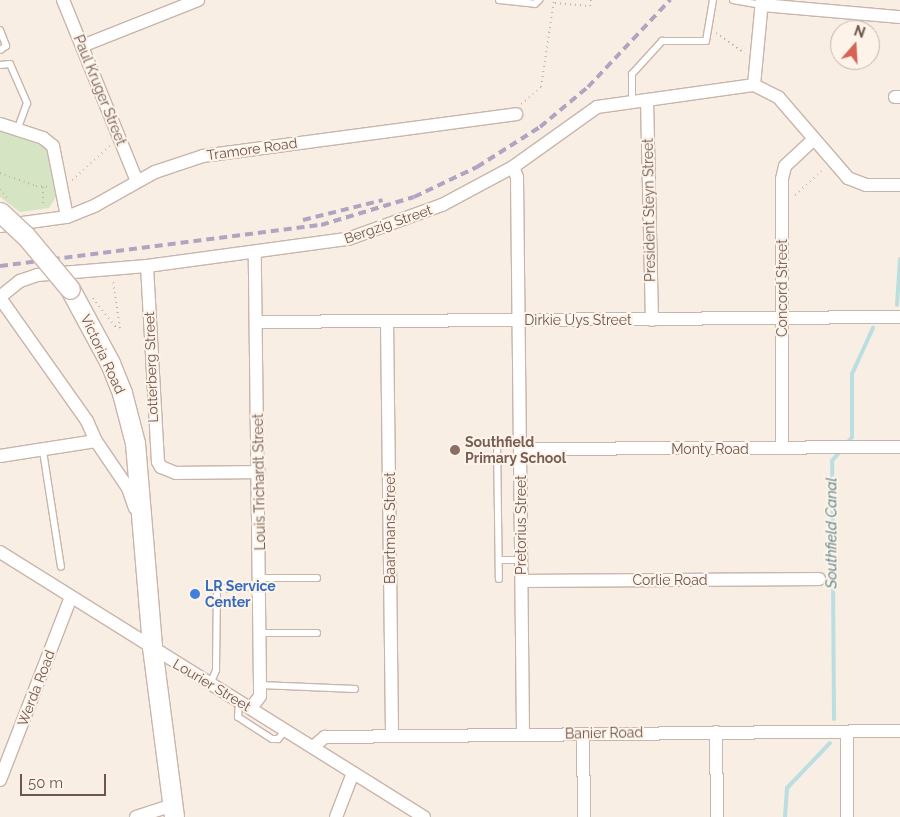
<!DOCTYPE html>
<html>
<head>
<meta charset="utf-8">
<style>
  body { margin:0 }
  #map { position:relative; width:900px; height:817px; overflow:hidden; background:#f9eee3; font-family:Raleway,sans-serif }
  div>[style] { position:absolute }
  .green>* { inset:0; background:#d5e5c4 }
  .stream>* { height:4px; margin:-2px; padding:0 2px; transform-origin:2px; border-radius:2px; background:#bbdfe0 }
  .path>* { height:2px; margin-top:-1px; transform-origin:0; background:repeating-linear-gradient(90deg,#cfaea2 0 1px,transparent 0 5px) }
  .roads { filter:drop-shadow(1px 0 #c8b5ab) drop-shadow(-1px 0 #c8b5ab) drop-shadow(0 1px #c8b5ab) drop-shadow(0 -1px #c8b5ab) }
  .lane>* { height:6px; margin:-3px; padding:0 3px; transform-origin:3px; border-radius:3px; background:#fff }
  .street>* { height:12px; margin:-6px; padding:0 6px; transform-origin:6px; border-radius:6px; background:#fff }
  .secondary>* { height:19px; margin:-9.5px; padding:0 9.5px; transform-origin:9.5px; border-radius:9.5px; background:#fff }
  .rail>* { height:4px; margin-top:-2px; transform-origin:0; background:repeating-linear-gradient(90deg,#b0a4c1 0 8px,transparent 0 13px) }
  .bridges { filter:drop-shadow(1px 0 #cdb7ac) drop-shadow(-1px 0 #cdb7ac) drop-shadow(0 1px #cdb7ac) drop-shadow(0 -1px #cdb7ac) }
  .secondary-bridge>* { height:19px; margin:-9.5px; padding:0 9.5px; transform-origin:9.5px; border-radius:9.5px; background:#fff }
  .dots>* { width:14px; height:14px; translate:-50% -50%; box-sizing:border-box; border:2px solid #fdf3e9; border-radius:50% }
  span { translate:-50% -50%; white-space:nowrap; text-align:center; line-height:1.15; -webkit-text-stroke:4px #fdf3e9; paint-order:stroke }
  .street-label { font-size:14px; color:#6e554c }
  .education-label { font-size:14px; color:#785e54; font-weight:700 }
  .left { translate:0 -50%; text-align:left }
  .shop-label { font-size:14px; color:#366cbe; font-weight:700 }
  .water-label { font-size:15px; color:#467678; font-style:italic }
  .north { position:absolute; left:830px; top:20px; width:50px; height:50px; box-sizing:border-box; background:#fdf3e9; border:1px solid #c4b4aa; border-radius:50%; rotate:19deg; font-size:14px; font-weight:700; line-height:20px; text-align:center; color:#6e554c }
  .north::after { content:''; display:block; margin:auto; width:18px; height:22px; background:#d56456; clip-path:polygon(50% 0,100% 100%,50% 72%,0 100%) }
  .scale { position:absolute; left:20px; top:774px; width:86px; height:22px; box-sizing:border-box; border:2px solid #6e554c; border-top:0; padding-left:6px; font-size:15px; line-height:18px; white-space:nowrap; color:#6e554c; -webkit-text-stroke:4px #fdf3e9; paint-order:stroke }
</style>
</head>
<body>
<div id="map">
  <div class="green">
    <div style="clip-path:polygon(0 130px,48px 148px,56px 197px,49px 208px,20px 212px,0 197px)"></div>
  </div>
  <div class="stream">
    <div style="left:897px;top:305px;width:46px;rotate:-86.3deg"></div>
    <div style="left:846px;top:444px;width:9px;rotate:-49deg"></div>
    <div style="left:852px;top:437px;width:63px;rotate:-90deg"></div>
    <div style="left:852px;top:374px;width:51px;rotate:-65.5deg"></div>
    <div style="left:834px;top:719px;width:258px;rotate:-90.4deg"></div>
    <div style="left:832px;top:461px;width:13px;rotate:-51deg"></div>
    <div style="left:785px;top:817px;width:29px;rotate:-86deg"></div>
    <div style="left:787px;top:788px;width:62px;rotate:-46.3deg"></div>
  </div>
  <div class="path">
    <div style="left:555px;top:3px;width:35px;rotate:5deg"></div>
    <div style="left:590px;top:6px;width:6px;rotate:-81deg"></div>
    <div style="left:716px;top:33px;width:35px;rotate:35deg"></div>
    <div style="left:521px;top:104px;width:26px;rotate:-40deg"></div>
    <div style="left:541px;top:87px;width:88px;rotate:-81.5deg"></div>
    <div style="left:0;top:173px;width:38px;rotate:20deg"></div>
    <div style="left:36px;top:186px;width:14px;rotate:4deg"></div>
    <div style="left:72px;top:180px;width:51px;rotate:-41.8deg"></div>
    <div style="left:43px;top:187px;width:20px;rotate:90deg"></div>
    <div style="left:0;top:189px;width:14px;rotate:51deg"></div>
    <div style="left:795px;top:195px;width:40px;rotate:-42deg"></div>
    <div style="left:93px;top:298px;width:36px;rotate:52deg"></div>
    <div style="left:115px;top:326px;width:5px;rotate:22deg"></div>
    <div style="left:120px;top:328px;width:48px;rotate:-98.5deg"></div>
  </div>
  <div class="roads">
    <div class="lane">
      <div style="left:499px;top:0;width:36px;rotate:6deg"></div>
      <div style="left:535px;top:4px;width:6px;rotate:-45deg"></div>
      <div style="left:733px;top:0;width:29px;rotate:10deg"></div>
      <div style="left:0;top:30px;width:17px;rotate:69deg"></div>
      <div style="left:6px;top:46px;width:7px;rotate:146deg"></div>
      <div style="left:0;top:65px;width:10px;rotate:-6deg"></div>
      <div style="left:10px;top:64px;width:43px;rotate:66.4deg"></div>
      <div style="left:27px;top:103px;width:29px;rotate:110deg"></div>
      <div style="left:632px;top:102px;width:28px;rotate:-90deg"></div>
      <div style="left:632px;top:74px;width:45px;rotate:-47.7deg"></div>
      <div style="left:662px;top:41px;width:44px"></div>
      <div style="left:706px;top:41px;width:42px;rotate:-80.3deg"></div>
      <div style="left:497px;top:443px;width:136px;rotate:89.2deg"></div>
      <div style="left:43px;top:451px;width:117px;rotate:81.2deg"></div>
      <div style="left:499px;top:560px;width:23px"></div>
      <div style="left:260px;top:578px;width:57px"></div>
      <div style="left:260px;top:633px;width:57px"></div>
      <div style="left:211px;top:682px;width:13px;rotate:-67deg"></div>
      <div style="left:216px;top:670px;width:81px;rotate:-89.3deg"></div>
      <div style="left:217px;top:589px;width:43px;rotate:-4deg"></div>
      <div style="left:260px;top:685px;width:95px;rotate:2.4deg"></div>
      <div style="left:239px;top:702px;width:15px;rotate:94deg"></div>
      <div style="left:238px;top:717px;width:40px;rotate:32.9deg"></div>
      <div style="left:272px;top:739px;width:6px"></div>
      <div style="left:278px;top:739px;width:12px;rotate:-48deg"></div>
    </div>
    <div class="street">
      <div style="left:63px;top:0;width:196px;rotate:67.8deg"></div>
      <div style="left:762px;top:5px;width:139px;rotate:5deg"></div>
      <div style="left:82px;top:46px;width:125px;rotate:-21.6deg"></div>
      <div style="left:754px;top:85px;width:85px;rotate:-84.6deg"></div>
      <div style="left:895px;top:97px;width:5px"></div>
      <div style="left:647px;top:100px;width:220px;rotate:88.7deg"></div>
      <div style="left:0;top:124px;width:45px;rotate:18deg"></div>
      <div style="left:43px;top:138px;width:13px;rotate:39deg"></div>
      <div style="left:53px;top:146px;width:72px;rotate:78.8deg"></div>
      <div style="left:513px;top:167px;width:11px;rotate:68deg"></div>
      <div style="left:517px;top:177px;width:557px;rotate:89.38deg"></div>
      <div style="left:0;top:226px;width:68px;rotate:-7.7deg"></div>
      <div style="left:67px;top:217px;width:31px;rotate:-22deg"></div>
      <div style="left:96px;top:205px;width:68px;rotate:-29.2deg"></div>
      <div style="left:155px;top:172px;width:51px;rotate:-18.4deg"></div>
      <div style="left:203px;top:156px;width:316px;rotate:-7.6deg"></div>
      <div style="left:147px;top:266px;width:196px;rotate:86.8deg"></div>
      <div style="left:158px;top:462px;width:6px;rotate:59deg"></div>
      <div style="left:161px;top:467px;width:16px;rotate:22deg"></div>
      <div style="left:176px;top:473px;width:83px;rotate:-0.7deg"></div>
      <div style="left:0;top:297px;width:26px;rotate:-39deg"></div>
      <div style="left:20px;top:281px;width:18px;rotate:-19deg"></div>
      <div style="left:37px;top:275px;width:110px;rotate:-4.7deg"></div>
      <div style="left:147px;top:266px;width:203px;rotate:-7.7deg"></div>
      <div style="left:348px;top:239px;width:100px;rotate:-19.9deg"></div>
      <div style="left:442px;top:205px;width:81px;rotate:-28.2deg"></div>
      <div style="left:513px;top:167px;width:103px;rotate:-35.5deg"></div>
      <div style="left:597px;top:107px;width:159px;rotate:-8deg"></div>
      <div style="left:754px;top:85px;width:28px;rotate:27deg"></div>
      <div style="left:779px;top:98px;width:106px;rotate:49.2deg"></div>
      <div style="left:848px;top:178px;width:19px;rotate:21deg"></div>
      <div style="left:866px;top:185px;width:34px"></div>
      <div style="left:0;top:298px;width:151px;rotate:54.7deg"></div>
      <div style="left:87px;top:421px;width:22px;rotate:66deg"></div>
      <div style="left:96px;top:441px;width:57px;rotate:55.8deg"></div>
      <div style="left:128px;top:488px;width:21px;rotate:71deg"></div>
      <div style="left:387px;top:321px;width:415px;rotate:89.3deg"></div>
      <div style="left:257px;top:322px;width:643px;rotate:-0.45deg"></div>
      <div style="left:782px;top:448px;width:269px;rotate:-90deg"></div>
      <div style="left:782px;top:179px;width:13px;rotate:-77deg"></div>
      <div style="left:785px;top:166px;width:38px;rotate:-43deg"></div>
      <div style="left:521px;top:449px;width:379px;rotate:-0.3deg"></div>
      <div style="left:0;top:456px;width:97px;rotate:-8.9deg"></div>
      <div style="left:0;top:552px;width:500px;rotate:32.01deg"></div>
      <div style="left:522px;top:581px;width:297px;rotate:-0.4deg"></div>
      <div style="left:251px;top:708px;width:15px;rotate:-53deg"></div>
      <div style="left:260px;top:696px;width:11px;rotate:-90deg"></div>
      <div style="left:260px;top:685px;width:432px;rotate:-90.7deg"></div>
      <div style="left:716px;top:732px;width:85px;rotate:89.3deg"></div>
      <div style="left:847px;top:732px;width:85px;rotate:90deg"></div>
      <div style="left:583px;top:734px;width:83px;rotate:89.3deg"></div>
      <div style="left:313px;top:747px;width:16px;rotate:-40deg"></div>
      <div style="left:325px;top:737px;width:575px;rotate:-0.6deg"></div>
      <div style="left:0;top:780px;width:196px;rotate:-68.8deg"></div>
      <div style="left:136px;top:817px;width:38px;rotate:-18deg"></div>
      <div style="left:336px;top:817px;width:47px;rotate:-68.9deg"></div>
    </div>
    <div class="secondary">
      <div style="left:70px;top:289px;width:84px;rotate:61.6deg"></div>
      <div style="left:110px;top:363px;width:32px;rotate:68deg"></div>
      <div style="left:122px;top:393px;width:52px;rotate:75.4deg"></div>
      <div style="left:135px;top:443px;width:205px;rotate:85.2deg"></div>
      <div style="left:152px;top:647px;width:171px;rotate:82.6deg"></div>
    </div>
  </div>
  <div class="rail">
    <div style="left:303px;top:220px;width:82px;rotate:-14deg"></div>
    <div style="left:0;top:266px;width:324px;rotate:-7.3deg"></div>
    <div style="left:321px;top:225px;width:97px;rotate:-16.8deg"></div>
    <div style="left:414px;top:197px;width:70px;rotate:-25.5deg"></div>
    <div style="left:477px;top:167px;width:75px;rotate:-32.4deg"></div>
    <div style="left:540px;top:127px;width:62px;rotate:-39.8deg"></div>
    <div style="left:588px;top:87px;width:120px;rotate:-46.7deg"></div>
  </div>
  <div class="bridges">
    <div class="secondary-bridge">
      <div style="left:0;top:212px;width:34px;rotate:43deg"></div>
      <div style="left:25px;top:235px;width:70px;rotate:50.2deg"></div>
    </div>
  </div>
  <div class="dots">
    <div style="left:455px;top:450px;background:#8d6e63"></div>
    <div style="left:195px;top:594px;background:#3f7fe0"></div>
  </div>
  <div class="street-label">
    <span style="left:100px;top:90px;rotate:68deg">Paul Kruger Street</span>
    <span style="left:252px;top:149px;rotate:-8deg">Tramore Road</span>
    <span style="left:649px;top:210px;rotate:-91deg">President Steyn Street</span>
    <span style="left:388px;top:224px;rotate:-19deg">Bergzig Street</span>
    <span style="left:782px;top:288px;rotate:-90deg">Concord Street</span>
    <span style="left:578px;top:320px">Dirkie Uys Street</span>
    <span style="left:103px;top:354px;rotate:65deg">Victoria Road</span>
    <span style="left:151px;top:367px;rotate:-92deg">Lotterberg Street</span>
    <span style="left:710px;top:449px">Monty Road</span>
    <span style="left:259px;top:482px;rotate:-91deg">Louis Trichardt Street</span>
    <span style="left:521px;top:525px;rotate:-90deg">Pretorius Street</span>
    <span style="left:390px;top:528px;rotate:-90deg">Baartmans Street</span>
    <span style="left:670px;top:580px">Corlie Road</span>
    <span style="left:212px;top:685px;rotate:31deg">Lourier Street</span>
    <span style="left:36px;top:688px;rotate:-69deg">Werda Road</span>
    <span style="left:604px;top:733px;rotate:-1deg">Banier Road</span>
  </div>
  <div class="education-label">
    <span class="left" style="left:465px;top:450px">Southfield<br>Primary School</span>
  </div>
  <div class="shop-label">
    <span class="left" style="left:205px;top:594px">LR Service<br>Center</span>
  </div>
  <div class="water-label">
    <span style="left:832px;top:533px;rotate:-90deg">Southfield Canal</span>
  </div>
  <div class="north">N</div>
  <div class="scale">50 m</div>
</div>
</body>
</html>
